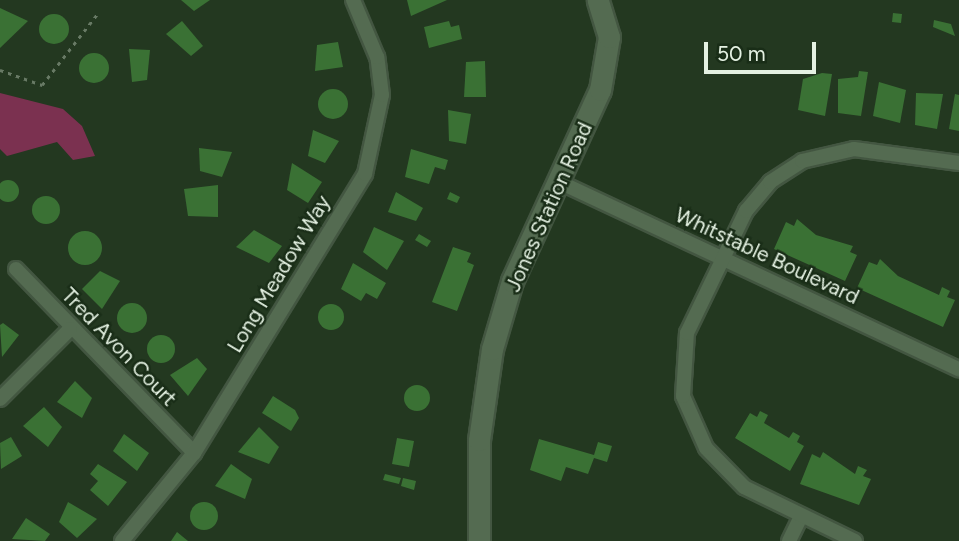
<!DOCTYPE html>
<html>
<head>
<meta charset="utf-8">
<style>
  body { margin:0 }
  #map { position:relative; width:959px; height:541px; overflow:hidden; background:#233820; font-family:Figtree,sans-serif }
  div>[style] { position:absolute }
  .water>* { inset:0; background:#7b3150 }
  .building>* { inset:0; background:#3a7134 }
  .round { border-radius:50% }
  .path>* { height:2.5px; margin-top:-1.25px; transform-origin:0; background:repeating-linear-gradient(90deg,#687a65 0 3.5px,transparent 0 8.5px) }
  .roads { filter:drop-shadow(2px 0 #435641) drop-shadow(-2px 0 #435641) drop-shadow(0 2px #435641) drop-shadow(0 -2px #435641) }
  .street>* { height:14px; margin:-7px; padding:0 7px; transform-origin:7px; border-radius:7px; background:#546b51 }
  .secondary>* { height:21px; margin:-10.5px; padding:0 10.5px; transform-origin:10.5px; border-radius:10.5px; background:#546b51 }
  span { translate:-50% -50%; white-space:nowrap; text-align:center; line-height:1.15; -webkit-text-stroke:5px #192d17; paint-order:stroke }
  .street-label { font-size:21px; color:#e4f1e2 }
  .scale { position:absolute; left:704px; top:42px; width:112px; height:32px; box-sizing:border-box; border:4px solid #e4f1e2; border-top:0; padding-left:9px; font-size:21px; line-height:24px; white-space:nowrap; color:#e4f1e2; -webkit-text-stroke:5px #192d17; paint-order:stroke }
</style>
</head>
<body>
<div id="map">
  <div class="water">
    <div style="clip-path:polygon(0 93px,63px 109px,82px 126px,95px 156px,73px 160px,57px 142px,7px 156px,0 149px)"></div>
  </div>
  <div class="building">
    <div style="clip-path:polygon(181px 0,210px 0,194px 11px)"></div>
    <div style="clip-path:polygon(407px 0,447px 0,411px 16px)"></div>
    <div style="clip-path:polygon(0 8px,28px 21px,0 48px)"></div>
    <div style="clip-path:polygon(893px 13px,902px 14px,901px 23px,892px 22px)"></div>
    <div class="round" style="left:39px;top:14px;width:30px;height:30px"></div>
    <div style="clip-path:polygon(934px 20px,951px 24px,955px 36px,933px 27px)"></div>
    <div style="clip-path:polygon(182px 21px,203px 46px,191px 56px,166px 34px)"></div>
    <div style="clip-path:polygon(449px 21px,451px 27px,459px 25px,462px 39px,429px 48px,424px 27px)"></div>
    <div style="clip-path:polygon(338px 42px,343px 67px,315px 71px,317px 45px)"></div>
    <div style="clip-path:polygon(129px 49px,150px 50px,147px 80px,132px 82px)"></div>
    <div class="round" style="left:79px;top:53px;width:30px;height:30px"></div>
    <div style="clip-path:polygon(466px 62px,485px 61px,486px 97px,464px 97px)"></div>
    <div style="clip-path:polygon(859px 71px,868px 72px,861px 116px,838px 113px,838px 79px,858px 77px)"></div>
    <div style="clip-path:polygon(822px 73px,832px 74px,825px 116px,798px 110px,803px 79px)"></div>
    <div style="clip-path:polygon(879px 82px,906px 90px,900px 123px,873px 116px)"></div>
    <div class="round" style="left:318px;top:89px;width:30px;height:30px"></div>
    <div style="clip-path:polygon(916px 93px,943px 94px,937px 129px,915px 125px)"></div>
    <div style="clip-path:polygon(955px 94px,959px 95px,959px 131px,949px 129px)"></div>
    <div style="clip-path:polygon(448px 110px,471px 114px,466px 144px,449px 141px)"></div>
    <div style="clip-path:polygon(313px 130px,339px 141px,325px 163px,308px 156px)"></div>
    <div style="clip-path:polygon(199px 148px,232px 152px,222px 177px,200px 171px)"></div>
    <div style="clip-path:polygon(411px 149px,448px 160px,445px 170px,435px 167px,429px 184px,405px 177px)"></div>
    <div style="clip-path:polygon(292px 163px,322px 182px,308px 203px,287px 190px)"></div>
    <div class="round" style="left:-3px;top:180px;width:22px;height:22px"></div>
    <div style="clip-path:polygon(218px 185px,218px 217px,188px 216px,184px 189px)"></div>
    <div style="clip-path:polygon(396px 192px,423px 208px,416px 221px,388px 212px)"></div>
    <div style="clip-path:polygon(450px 192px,460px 197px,457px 203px,447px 199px)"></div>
    <div class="round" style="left:32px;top:196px;width:28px;height:28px"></div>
    <div style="clip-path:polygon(797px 219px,816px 235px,853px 246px,850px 252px,857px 255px,845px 281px,774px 249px,786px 222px,794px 226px)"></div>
    <div style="clip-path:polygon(374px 227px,404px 241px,387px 270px,363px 252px)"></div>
    <div style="clip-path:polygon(254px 230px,282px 246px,269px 263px,236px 247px)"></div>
    <div class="round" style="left:68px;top:231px;width:34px;height:34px"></div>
    <div style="clip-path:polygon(419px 234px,431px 241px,427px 247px,415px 240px)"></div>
    <div style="clip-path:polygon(453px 247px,471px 253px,467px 262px,474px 265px,457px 311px,432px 302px)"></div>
    <div style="clip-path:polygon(880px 259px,898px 276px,939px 295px,942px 287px,950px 291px,947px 297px,955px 300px,943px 327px,857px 288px,869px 262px,877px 265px)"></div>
    <div style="clip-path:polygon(353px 263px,386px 283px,377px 299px,366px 293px,361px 301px,341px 289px)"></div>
    <div style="clip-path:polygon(100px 271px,120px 281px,102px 309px,82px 289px)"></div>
    <div class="round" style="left:117px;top:303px;width:30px;height:30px"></div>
    <div class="round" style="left:318px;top:304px;width:26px;height:26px"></div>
    <div style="clip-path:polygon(3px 323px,19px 335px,2px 357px,0 325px)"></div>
    <div class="round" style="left:147px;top:335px;width:28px;height:28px"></div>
    <div style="clip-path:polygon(197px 358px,207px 369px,188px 396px,170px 375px)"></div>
    <div style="clip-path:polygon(75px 381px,92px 398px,82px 418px,57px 402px)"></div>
    <div class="round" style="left:404px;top:385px;width:26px;height:26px"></div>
    <div style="clip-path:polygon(273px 396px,295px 410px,299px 418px,291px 431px,262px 413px)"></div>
    <div style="clip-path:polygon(44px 407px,62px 427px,48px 447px,23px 426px)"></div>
    <div style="clip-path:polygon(760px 411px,768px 415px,764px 423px,789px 438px,793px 432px,800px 436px,797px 442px,804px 446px,790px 471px,735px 438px,750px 413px,757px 417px)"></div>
    <div style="clip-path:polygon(259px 427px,279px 447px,269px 464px,238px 452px)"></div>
    <div style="clip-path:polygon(124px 434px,149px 453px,137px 471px,113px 451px)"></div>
    <div style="clip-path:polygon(11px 437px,22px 456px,1px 469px,0 443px)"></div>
    <div style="clip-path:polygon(397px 438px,414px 441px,409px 467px,392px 464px)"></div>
    <div style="clip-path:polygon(539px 439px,594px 455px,598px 442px,612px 446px,607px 462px,594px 458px,588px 474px,566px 467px,561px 481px,530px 470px)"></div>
    <div style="clip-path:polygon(823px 452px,855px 474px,858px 466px,867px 470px,863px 476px,871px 479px,859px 505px,800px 484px,812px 454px,820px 458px)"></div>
    <div style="clip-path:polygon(98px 464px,127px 482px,108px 506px,90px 490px,98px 481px,90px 474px)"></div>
    <div style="clip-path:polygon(231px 464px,252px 479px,245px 499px,215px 486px)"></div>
    <div style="clip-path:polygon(385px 474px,401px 478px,399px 484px,383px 480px)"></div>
    <div style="clip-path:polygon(403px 478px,416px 481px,414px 490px,401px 486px)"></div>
    <div style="clip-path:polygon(68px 502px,97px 519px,77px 538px,59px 522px)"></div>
    <div class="round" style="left:190px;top:502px;width:28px;height:28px"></div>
    <div style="clip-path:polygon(26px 518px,50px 534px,45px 541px,12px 539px)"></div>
    <div style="clip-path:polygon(177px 532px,188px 541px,171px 541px)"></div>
  </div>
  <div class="path">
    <div style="left:0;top:70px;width:45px;rotate:19.7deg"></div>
    <div style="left:42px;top:85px;width:91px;rotate:-52.1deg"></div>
  </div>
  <div class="roads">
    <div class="street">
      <div style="left:557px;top:181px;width:444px;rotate:25.1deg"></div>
      <div style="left:16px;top:269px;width:256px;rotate:45.9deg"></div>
      <div style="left:0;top:399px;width:99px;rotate:-45deg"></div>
      <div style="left:122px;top:541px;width:114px;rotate:-50.7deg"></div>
      <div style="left:194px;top:453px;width:327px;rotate:-58.5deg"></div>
      <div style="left:365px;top:174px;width:81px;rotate:-77.9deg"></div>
      <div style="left:382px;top:95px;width:38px;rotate:-97deg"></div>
      <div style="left:377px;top:57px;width:62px;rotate:-112.8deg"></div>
      <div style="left:789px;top:541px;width:28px;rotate:-64deg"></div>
      <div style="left:855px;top:541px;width:123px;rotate:-154.1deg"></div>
      <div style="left:744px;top:487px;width:54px;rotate:-134.3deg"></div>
      <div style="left:706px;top:448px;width:57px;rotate:-113.9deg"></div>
      <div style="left:683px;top:396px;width:63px;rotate:-86.4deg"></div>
      <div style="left:687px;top:333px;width:136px;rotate:-64.2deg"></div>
      <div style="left:746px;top:211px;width:38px;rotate:-50deg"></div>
      <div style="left:770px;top:182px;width:38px;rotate:-33deg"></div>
      <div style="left:802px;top:161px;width:53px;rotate:-13deg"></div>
      <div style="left:854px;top:149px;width:106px;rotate:7.6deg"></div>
    </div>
    <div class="secondary">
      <div style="left:479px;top:541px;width:101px;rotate:-90deg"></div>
      <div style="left:479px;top:440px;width:92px;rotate:-81.9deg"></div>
      <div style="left:492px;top:349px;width:71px;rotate:-73.6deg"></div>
      <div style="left:512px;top:281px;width:210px;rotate:-65.3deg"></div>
      <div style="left:600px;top:90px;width:54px;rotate:-80.4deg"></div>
      <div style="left:609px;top:37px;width:39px;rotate:-107deg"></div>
    </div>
  </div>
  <div class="street-label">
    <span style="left:549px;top:207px;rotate:-66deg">Jones Station Road</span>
    <span style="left:767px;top:256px;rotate:25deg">Whitstable Boulevard</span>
    <span style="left:279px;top:274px;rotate:-59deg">Long Meadow Way</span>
    <span style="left:119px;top:347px;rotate:46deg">Tred Avon Court</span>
  </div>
  <div class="scale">50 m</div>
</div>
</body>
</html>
